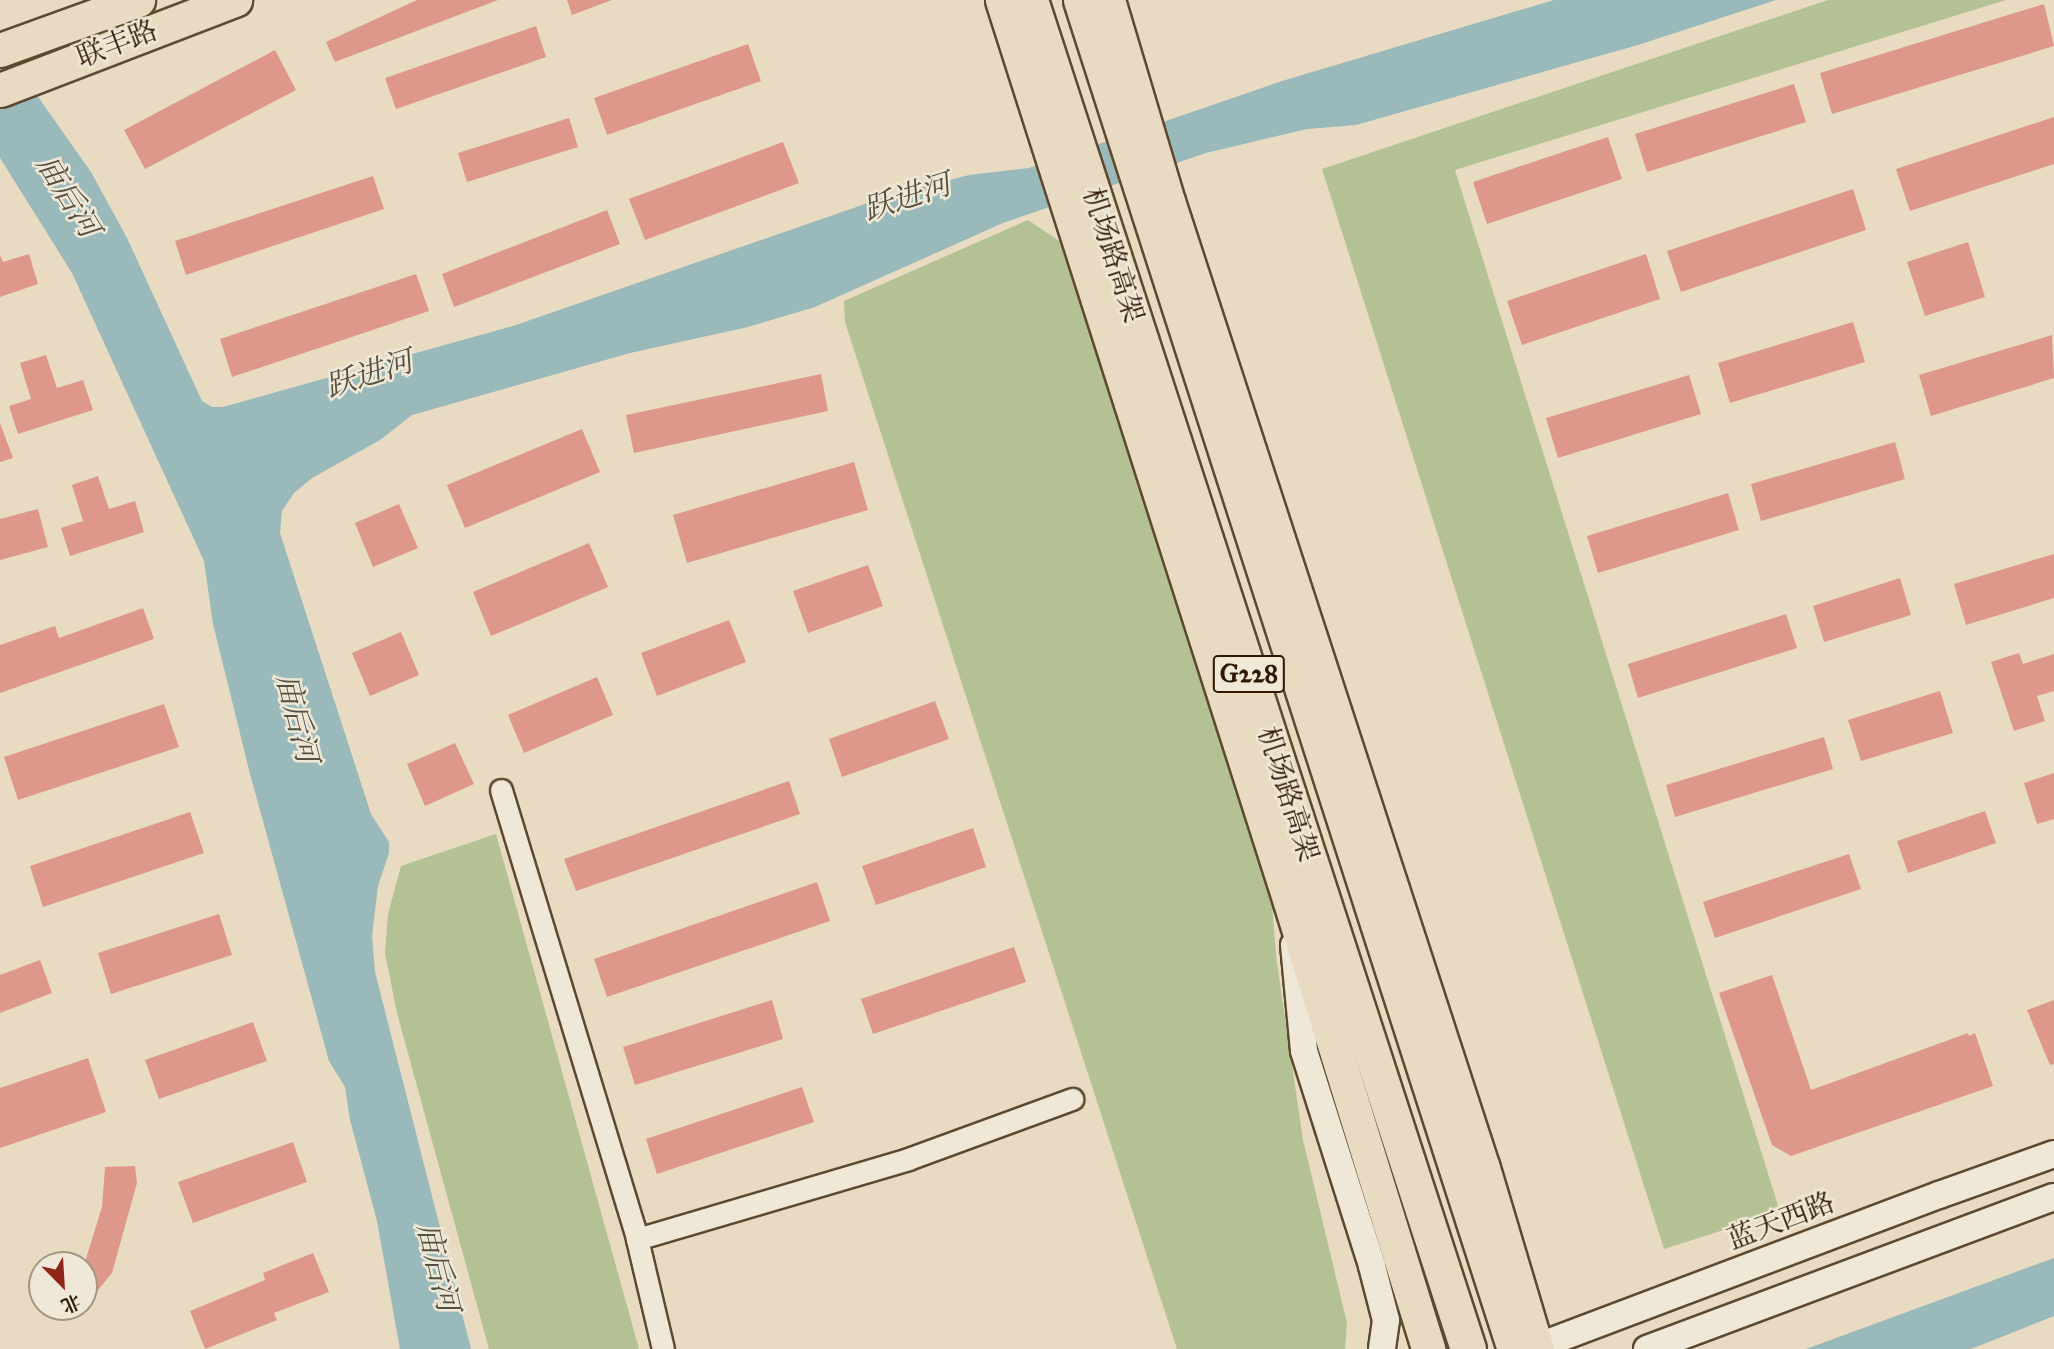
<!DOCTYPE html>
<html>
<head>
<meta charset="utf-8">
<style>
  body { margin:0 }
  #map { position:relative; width:2054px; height:1349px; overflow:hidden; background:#e8dbc1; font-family:"IM FELL Great Primer","Noto Serif SC",serif }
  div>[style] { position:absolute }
  .green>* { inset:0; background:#b3c195 }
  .water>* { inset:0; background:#99b9ba }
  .building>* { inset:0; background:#de988b }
  .roads { filter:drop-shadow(2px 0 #5d4930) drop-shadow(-2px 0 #5d4930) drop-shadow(0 2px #5d4930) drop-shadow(0 -2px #5d4930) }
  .minor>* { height:21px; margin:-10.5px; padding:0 10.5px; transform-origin:10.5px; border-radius:10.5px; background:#f0e8d7 }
  .tertiary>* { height:26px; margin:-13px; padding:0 13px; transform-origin:13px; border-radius:13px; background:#f0e8d7 }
  .primary>* { height:33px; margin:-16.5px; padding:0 16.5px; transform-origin:16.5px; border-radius:16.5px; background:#e8dbc1 }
  .trunk>* { height:35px; margin:-17.5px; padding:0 17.5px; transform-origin:17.5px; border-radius:17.5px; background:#e8dbc1 }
  span { translate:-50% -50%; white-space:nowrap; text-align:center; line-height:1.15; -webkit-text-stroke:5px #f0e8d7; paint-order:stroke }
  .shield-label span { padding:2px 5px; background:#f0e8d7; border:2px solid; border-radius:5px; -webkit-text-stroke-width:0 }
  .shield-label { font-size:26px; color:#2f1800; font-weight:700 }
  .street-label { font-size:28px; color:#2f1800 }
  .water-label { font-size:30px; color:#545041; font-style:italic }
  .north { position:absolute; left:28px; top:1251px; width:70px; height:70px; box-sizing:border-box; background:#f0e8d7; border:2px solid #a39581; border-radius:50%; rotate:156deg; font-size:19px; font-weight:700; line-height:28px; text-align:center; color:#2f1800 }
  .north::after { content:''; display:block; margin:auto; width:24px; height:32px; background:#8f2418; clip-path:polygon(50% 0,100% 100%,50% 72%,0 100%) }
</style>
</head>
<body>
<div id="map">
  <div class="green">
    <div style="clip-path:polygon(1828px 0,2006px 0,1455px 170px,1780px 1212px,1664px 1249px,1322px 169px)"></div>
    <div style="clip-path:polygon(1028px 220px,1065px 245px,1271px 890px,1276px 956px,1303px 1140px,1347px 1323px,1345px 1349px,1177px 1349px,845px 322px,844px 301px)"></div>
    <div style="clip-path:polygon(496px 834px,639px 1349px,489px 1349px,397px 1013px,385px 953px,388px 914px,401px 866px)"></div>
  </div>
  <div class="water">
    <div style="clip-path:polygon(1554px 0,1776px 0,1638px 45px,1356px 125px,1307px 129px,1206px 153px,1003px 223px,815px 307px,748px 327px,630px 353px,412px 415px,380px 440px,312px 478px,294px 493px,282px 511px,280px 533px,371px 814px,389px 842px,389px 853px,378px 886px,372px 936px,375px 972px,471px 1349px,400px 1349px,377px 1221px,350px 1120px,345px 1087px,329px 1061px,250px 774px,213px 624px,204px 561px,72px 273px,0 158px,0 43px,91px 172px,127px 238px,202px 401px,212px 407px,223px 407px,513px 326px,891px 195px,969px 175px,1029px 168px,1282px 81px)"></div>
    <div style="clip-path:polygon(2054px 1258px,2054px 1316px,1971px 1349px,1806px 1349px)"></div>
  </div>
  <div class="building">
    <div style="clip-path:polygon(417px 0,498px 0,335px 62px,326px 42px)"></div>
    <div style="clip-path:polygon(567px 0,612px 0,572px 15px)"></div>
    <div style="clip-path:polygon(2044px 4px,2054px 46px,1832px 114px,1820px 73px)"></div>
    <div style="clip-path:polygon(536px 26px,546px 57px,396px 109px,385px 78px)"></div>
    <div style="clip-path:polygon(748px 44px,761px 81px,607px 135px,594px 98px)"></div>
    <div style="clip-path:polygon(275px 50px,296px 90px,145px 169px,124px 130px)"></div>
    <div style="clip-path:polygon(1794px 84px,1806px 122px,1647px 172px,1635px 134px)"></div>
    <div style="clip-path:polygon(2054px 117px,2054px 164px,1910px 211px,1896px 169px)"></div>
    <div style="clip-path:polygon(569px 118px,578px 147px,467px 182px,458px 153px)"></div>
    <div style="clip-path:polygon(1608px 137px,1622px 179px,1487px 224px,1473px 182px)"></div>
    <div style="clip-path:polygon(783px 142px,799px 183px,645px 240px,629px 199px)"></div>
    <div style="clip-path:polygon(373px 176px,384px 209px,186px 275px,175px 241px)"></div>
    <div style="clip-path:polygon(1853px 189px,1866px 230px,1681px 292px,1667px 251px)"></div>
    <div style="clip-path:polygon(607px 210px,620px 244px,454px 307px,442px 274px)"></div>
    <div style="clip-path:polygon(1968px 242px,1985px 297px,1925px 316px,1907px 262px)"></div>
    <div style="clip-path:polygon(29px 254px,38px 284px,0 297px,0 255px,3px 262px)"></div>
    <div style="clip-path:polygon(1646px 254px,1660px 299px,1522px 345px,1507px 301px)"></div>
    <div style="clip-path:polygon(416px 274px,429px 311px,232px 377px,220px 339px)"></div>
    <div style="clip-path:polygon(1853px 322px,1865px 362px,1730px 403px,1718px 363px)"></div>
    <div style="clip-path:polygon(2052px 335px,2054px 378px,1931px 416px,1919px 375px)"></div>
    <div style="clip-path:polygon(46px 355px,57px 388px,83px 380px,93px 410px,18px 434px,9px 406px,31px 399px,20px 363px)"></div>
    <div style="clip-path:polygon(821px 374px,828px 411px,634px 453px,626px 415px)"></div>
    <div style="clip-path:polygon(1689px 375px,1701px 414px,1558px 458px,1546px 418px)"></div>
    <div style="clip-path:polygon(0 423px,13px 458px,0 462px)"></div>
    <div style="clip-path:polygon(582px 429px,600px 472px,465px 528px,447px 485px)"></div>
    <div style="clip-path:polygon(1895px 442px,1905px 479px,1761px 521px,1751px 484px)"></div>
    <div style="clip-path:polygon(854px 462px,868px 510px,687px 563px,673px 515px)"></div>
    <div style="clip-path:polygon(98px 476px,109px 509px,135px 501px,144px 532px,70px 556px,61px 528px,83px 521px,72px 485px)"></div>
    <div style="clip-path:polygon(1728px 493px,1739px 530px,1598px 573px,1587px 536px)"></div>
    <div style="clip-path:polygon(399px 504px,418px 548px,373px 567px,355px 523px)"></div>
    <div style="clip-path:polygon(38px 509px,48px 547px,0 560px,0 519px)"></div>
    <div style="clip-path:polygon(589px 543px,608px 587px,491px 636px,473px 592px)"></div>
    <div style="clip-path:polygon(2054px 554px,2054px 598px,1966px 625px,1954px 584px)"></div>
    <div style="clip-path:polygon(868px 565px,883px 606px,808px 633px,793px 591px)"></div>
    <div style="clip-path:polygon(1900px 578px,1911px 615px,1824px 642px,1813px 606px)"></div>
    <div style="clip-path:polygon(143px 608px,154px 639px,0 693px,0 645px,55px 626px,59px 638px)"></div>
    <div style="clip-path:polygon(1786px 614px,1797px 648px,1638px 698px,1628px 664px)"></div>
    <div style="clip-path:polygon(729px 620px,746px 662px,657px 696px,641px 653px)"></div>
    <div style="clip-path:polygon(401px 632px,419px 675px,370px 696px,352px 653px)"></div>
    <div style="clip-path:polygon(2019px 653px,2023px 664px,2054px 654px,2054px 691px,2037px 696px,2045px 721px,2014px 731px,1991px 662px)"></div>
    <div style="clip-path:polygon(597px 677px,613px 715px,524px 753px,508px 715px)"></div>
    <div style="clip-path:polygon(1940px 691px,1953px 733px,1861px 761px,1848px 720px)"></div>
    <div style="clip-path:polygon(935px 701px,949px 739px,842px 777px,829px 739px)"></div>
    <div style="clip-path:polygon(164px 704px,179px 747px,18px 800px,4px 757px)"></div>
    <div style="clip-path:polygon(1824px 737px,1833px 769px,1675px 817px,1666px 785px)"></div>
    <div style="clip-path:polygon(455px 743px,474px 784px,425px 806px,407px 764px)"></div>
    <div style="clip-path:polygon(2054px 773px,2054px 819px,2037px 824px,2024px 783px)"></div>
    <div style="clip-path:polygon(789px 781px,800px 814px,576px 891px,564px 859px)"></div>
    <div style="clip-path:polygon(1985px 811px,1996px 843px,1908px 873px,1897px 841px)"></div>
    <div style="clip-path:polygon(190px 812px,204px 853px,43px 907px,30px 866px)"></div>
    <div style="clip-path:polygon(973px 828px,986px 867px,876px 905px,862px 866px)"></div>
    <div style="clip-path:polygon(1849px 854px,1861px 889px,1715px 938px,1703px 902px)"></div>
    <div style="clip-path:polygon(817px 882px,830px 921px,607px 997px,594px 959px)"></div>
    <div style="clip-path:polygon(219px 914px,232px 955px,111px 994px,98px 953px)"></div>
    <div style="clip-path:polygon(1014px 947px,1026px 982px,873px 1034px,861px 999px)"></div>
    <div style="clip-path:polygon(40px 960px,52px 993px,0 1013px,0 975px)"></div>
    <div style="clip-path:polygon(1772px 975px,1811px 1090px,1968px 1033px,1969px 1036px,1975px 1033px,1993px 1086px,1791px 1156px,1772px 1145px,1719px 993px)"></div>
    <div style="clip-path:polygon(772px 1000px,783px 1039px,635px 1085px,623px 1047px)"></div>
    <div style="clip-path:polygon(2054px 1000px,2054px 1064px,2050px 1065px,2027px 1010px)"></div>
    <div style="clip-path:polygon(253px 1022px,267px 1061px,159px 1099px,145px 1060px)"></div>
    <div style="clip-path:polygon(88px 1058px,106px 1112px,0 1148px,0 1088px)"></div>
    <div style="clip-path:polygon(802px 1087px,814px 1122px,657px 1174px,646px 1139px)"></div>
    <div style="clip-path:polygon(293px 1142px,307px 1182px,193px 1223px,178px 1182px)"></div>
    <div style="clip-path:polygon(135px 1166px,137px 1183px,112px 1273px,94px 1295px,84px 1290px,84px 1265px,102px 1207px,105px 1167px)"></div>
    <div style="clip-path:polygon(313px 1253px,329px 1292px,274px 1313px,277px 1320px,205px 1349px,190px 1311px,265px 1280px,263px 1273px)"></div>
  </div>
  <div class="roads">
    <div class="minor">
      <div style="left:501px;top:790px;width:469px;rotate:73.1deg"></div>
      <div style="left:637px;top:1239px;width:113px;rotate:76.7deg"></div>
      <div style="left:637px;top:1239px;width:283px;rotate:-16.4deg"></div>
      <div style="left:908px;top:1159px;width:175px;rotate:-20.1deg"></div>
    </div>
    <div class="tertiary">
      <div style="left:1294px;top:945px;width:106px;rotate:84.6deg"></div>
      <div style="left:1304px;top:1051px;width:225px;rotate:72.4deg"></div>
      <div style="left:1372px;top:1266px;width:56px;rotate:75.5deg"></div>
      <div style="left:1386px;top:1320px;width:29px;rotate:98deg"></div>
      <div style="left:1531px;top:1349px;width:436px;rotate:-20.7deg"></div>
      <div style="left:1939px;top:1195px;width:122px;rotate:-19.6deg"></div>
      <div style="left:1647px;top:1349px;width:434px;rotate:-20.5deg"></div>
    </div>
    <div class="primary">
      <div style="left:1002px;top:0;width:947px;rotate:72.29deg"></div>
      <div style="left:1290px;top:902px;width:468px;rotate:72.8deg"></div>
      <div style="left:1108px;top:0;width:210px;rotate:73.4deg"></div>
      <div style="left:1168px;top:201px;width:1017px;rotate:71.96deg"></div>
      <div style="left:1483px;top:1168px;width:189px;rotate:73.4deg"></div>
      <div style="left:0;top:50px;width:147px;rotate:-19.9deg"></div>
      <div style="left:0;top:90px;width:252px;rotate:-21deg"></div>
    </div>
    <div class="trunk">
      <div style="left:1030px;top:0;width:1418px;rotate:72.01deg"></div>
      <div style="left:1081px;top:0;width:1417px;rotate:72.17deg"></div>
    </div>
  </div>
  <div class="shield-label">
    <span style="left:1249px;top:674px">G228</span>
  </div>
  <div class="street-label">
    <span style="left:117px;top:44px;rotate:-21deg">联丰路</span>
    <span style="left:1113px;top:255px;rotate:72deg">机场路高架</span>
    <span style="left:1288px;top:794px;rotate:72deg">机场路高架</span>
    <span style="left:1781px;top:1221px;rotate:-21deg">蓝天西路</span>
  </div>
  <div class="water-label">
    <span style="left:68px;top:196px;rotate:58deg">庙后河</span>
    <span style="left:907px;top:197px;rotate:-18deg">跃进河</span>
    <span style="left:369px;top:374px;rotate:-18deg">跃进河</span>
    <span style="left:297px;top:718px;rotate:76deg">庙后河</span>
    <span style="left:438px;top:1267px;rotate:76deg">庙后河</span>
  </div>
  <div class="north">北</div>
</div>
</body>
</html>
